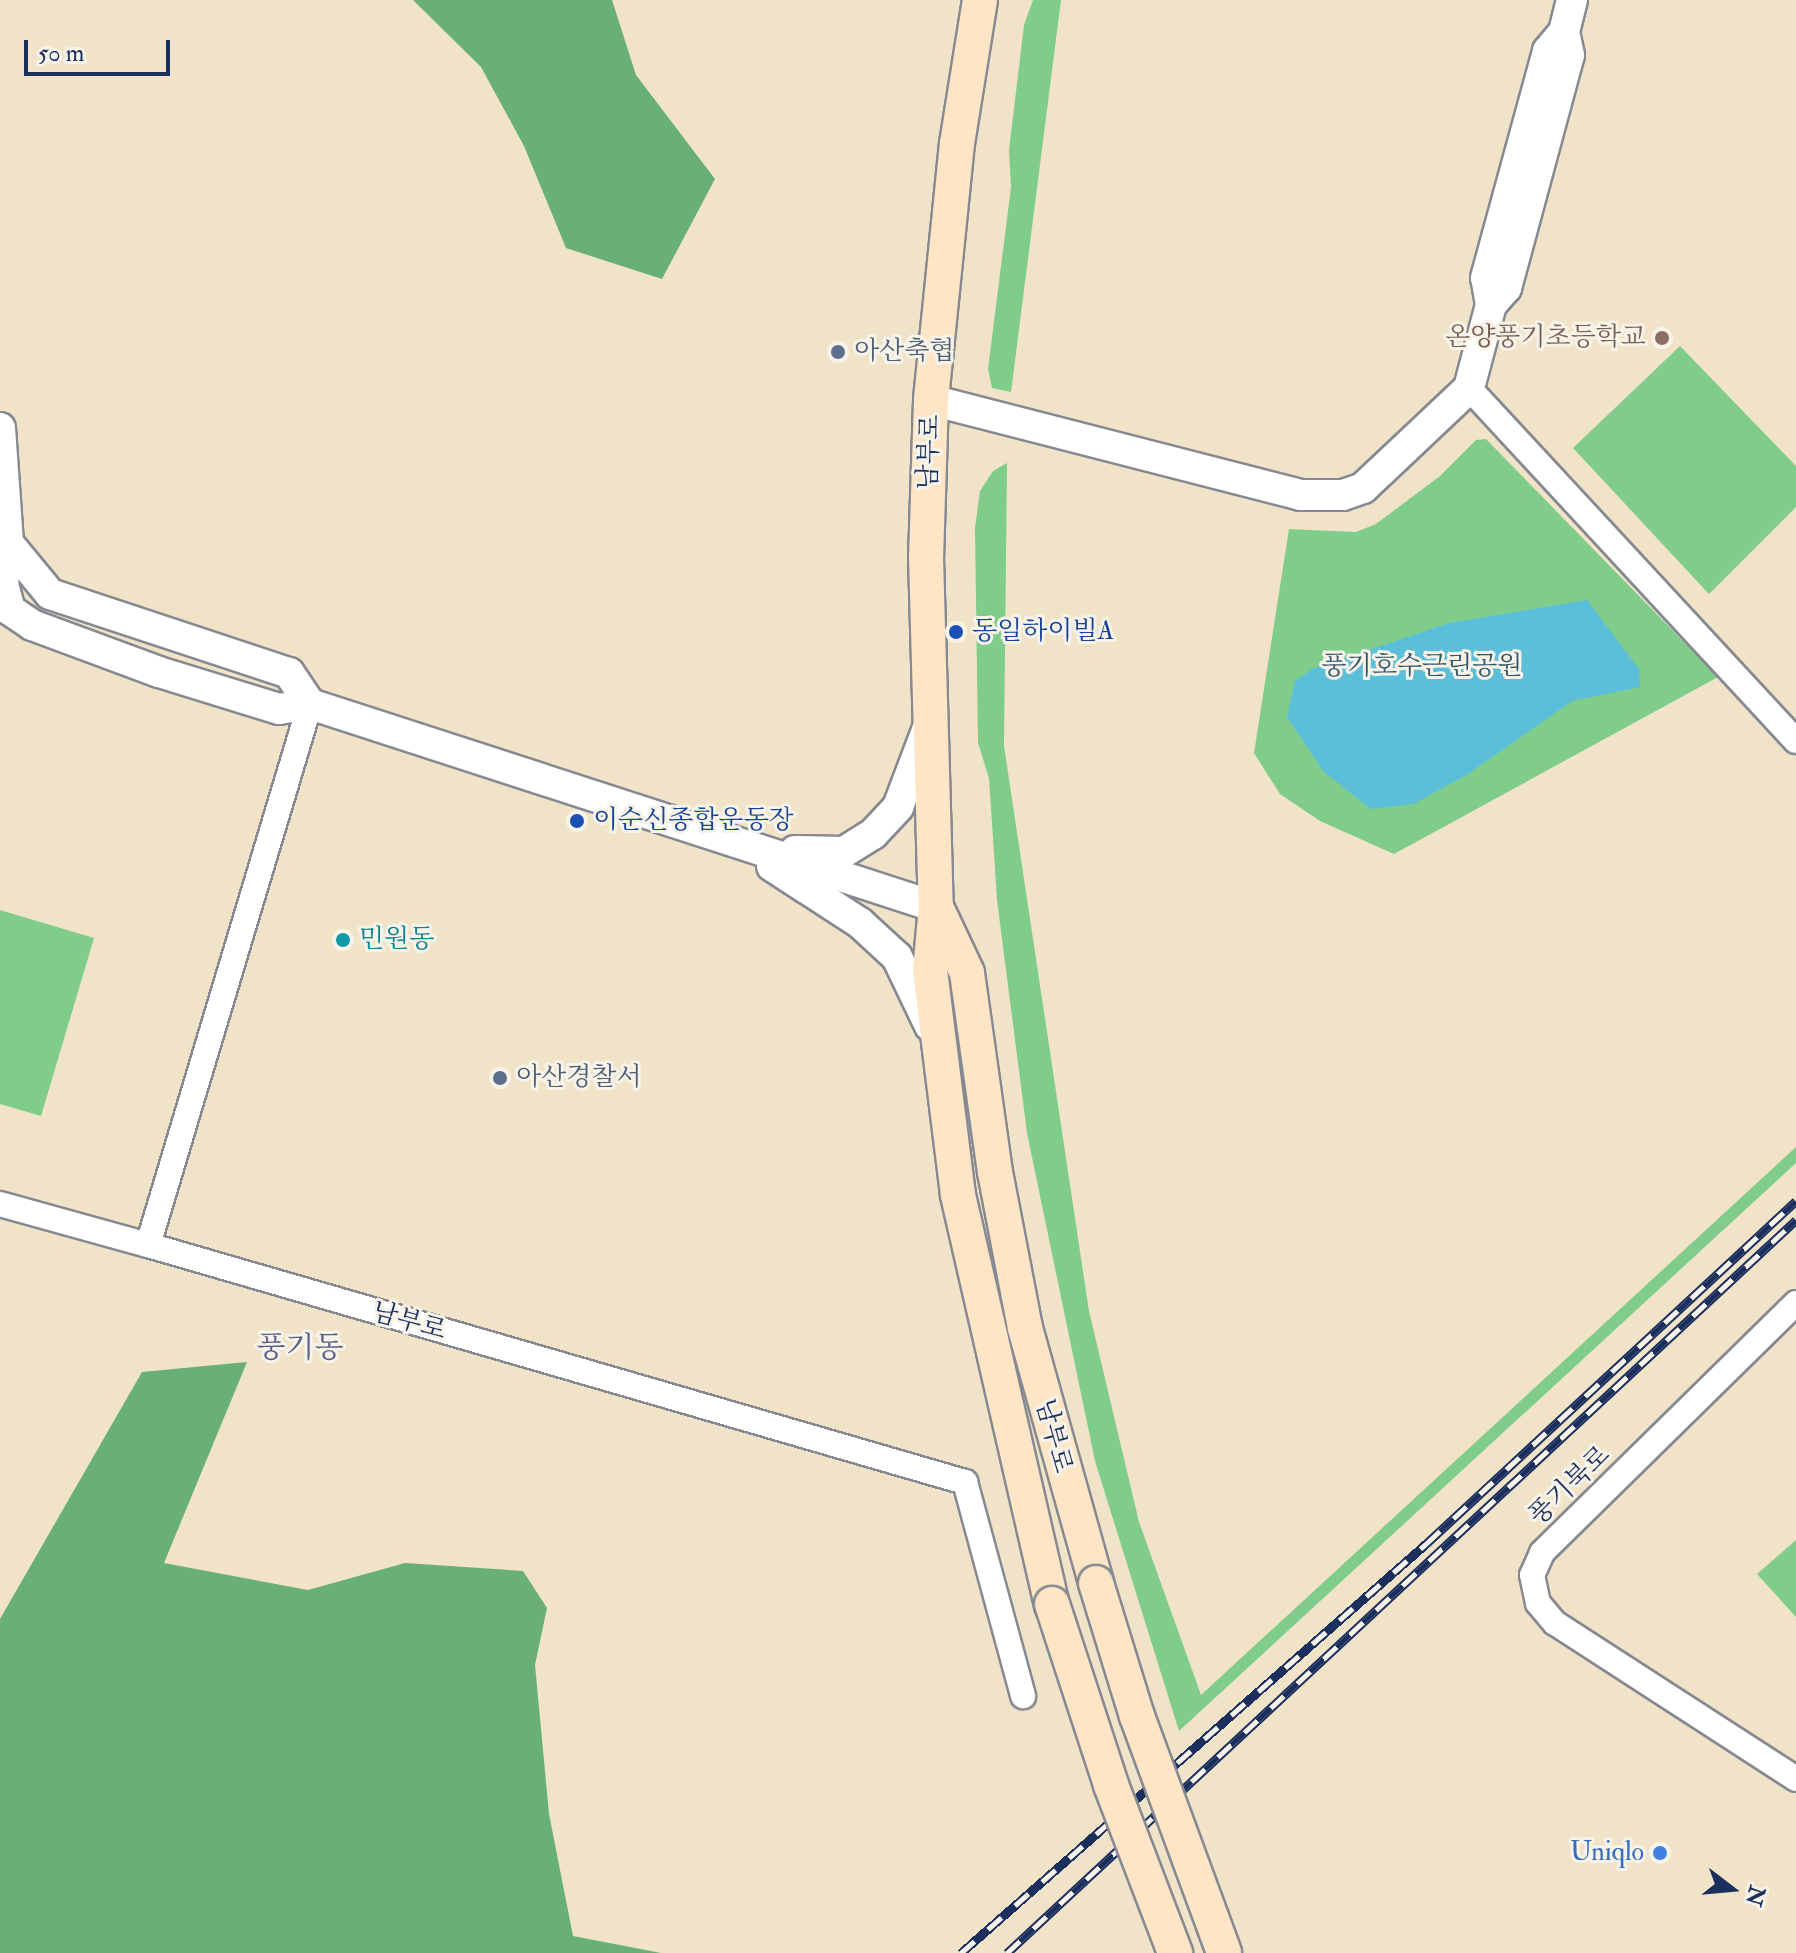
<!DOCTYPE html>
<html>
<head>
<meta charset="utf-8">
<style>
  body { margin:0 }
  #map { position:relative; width:1796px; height:1953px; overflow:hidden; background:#f0e3c7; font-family:"IM FELL Double Pica","Noto Serif KR",serif }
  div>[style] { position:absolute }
  .green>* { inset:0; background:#80cc8a }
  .forest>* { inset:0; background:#68b076 }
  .water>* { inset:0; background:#5bbfd9 }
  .roads { filter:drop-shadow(2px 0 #868992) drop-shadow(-2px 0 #868992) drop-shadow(0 2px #868992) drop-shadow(0 -2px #868992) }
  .minor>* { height:24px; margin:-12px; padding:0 12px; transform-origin:12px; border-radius:12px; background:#fff }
  .tertiary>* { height:30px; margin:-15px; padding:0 15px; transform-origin:15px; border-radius:15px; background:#fff }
  .secondary>* { height:34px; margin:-17px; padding:0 17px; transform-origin:17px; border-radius:17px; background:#fde5c5 }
  .rail>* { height:9px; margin-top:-4.5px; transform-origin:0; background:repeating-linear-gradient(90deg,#f7f3e8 0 18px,#1b2f5e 0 36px); box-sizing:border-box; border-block:2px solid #1b2f5e }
  .bridges { filter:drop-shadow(2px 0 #868992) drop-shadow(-2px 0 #868992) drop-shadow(0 2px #868992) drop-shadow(0 -2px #868992) }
  .secondary-bridge>* { height:34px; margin:-17px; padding:0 17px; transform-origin:17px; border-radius:17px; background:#fde5c5 }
  .dots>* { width:22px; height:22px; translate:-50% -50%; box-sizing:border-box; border:4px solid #f7f3e8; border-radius:50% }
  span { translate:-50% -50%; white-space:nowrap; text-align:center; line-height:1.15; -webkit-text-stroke:6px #f7f3e8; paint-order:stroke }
  .education-label { font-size:26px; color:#785e54 }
  .right { translate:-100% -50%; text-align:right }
  .service-label { font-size:26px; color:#4e5e75 }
  .left { translate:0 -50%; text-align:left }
  .street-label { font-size:26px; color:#1b2f5e }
  .transit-label { font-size:26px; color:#164399 }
  .park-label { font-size:26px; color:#345669 }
  .culture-label { font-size:26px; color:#0d838f }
  .shop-label { font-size:26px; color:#366cbe }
  .quarter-label { font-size:30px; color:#585d8a }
  .north { position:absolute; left:1692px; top:1849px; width:80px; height:80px; -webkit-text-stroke:6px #f7f3e8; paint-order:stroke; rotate:106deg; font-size:22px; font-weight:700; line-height:32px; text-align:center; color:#1b2f5e }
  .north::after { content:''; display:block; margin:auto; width:28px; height:36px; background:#1b2f5e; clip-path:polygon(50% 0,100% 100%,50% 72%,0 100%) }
  .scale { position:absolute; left:24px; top:40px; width:146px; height:36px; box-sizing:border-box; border:4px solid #1b2f5e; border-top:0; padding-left:10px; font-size:24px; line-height:28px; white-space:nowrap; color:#1b2f5e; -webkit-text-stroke:6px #f7f3e8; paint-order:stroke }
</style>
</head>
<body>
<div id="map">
  <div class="green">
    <div style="clip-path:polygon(1033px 0,1061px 0,1011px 392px,992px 388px,988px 369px,1011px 187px,1009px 150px,1024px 25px)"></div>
    <div style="clip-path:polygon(1680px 346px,1796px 466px,1796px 507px,1709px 594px,1573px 448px)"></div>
    <div style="clip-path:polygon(1486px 439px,1718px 677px,1394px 854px,1320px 821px,1280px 794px,1254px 753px,1289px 529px,1356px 532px,1376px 524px,1440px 476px,1476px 440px)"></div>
    <div style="clip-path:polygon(1007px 463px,1004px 746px,1089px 1311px,1139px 1522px,1201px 1695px,1796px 1147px,1796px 1163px,1179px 1731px,1095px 1461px,1027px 1133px,997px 900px,989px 778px,978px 743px,975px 528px,980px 491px,993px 471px)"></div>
    <div style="clip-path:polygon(0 910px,94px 938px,41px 1116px,0 1104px)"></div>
    <div style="clip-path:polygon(1796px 1540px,1796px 1617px,1757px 1574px)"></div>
  </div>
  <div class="forest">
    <div style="clip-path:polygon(413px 0,612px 0,636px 75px,715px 179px,662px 279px,566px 248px,524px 146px,481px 67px)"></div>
    <div style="clip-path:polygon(247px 1362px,164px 1563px,308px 1590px,405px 1563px,523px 1571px,547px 1608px,535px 1665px,549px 1814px,573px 1936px,661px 1953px,0 1953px,0 1619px,142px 1372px)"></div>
  </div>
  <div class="water">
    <div style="clip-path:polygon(1587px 600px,1639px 669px,1640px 687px,1572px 701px,1465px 776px,1413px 804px,1371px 809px,1324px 772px,1287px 717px,1295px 681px,1312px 669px,1449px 623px)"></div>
  </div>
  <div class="roads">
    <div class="minor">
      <div style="left:1469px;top:388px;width:481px;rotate:47.2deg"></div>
      <div style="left:0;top:1204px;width:154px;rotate:15.5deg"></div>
      <div style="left:148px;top:1245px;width:565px;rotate:-73.33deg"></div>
      <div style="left:148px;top:1245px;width:851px;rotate:16.18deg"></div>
      <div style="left:965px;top:1482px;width:222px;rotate:74.8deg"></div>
      <div style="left:1796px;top:1303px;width:356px;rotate:135.5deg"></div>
      <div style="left:1542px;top:1553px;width:24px;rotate:114deg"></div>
      <div style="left:1532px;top:1575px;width:29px;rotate:78deg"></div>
      <div style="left:1538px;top:1603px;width:26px;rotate:50deg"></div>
      <div style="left:1555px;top:1623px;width:287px;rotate:32.9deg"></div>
    </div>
    <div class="tertiary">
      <div style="left:1491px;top:305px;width:27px;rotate:-100deg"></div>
      <div style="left:1486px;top:278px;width:235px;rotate:-74.7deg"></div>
      <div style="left:1548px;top:51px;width:25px;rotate:-50deg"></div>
      <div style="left:1564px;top:32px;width:33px;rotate:-76deg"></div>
      <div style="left:931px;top:400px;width:381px;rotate:14.4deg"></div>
      <div style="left:1300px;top:495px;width:43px"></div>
      <div style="left:1343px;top:495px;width:21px;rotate:-19deg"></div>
      <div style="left:1363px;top:488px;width:146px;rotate:-43.3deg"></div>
      <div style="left:1469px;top:388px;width:86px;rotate:-75.2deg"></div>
      <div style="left:1491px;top:305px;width:23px;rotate:-49deg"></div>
      <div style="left:1506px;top:288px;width:241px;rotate:-74.9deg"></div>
      <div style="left:1569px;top:55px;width:24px;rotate:-102deg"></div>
      <div style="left:0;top:428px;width:115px;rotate:86deg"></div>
      <div style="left:8px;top:543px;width:41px;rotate:97deg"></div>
      <div style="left:3px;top:584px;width:27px;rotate:75deg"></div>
      <div style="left:10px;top:610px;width:27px;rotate:34deg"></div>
      <div style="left:32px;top:625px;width:135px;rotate:20.3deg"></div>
      <div style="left:159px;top:672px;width:126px;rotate:17.1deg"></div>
      <div style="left:279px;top:709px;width:31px;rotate:-9deg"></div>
      <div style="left:310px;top:704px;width:658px;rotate:17.97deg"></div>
      <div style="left:8px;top:543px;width:66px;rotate:50.5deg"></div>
      <div style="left:50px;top:594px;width:252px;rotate:18.3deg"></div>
      <div style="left:289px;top:673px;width:37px;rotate:56deg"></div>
      <div style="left:795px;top:851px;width:49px;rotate:1.2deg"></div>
      <div style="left:844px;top:852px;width:34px;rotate:-32deg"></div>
      <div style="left:873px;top:834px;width:37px;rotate:-47deg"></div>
      <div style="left:898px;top:807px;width:88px;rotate:-69.3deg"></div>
      <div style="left:772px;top:866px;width:105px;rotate:32.9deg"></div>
      <div style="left:860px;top:923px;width:50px;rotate:42.6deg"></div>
      <div style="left:897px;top:957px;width:76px;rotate:64.4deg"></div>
    </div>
    <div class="secondary">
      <div style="left:980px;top:0;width:145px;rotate:99.1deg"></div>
      <div style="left:957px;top:143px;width:258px;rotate:95.8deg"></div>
      <div style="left:931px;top:400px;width:157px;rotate:91.8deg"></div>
      <div style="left:926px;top:557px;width:350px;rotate:88.4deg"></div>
      <div style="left:936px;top:907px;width:63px;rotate:95.4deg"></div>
      <div style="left:930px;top:970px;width:227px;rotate:82.9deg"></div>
      <div style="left:958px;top:1195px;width:420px;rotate:77.1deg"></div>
      <div style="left:936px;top:907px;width:73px;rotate:64.8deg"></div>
      <div style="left:967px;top:973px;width:201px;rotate:82deg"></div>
      <div style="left:995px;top:1172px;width:159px;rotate:79.1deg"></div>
      <div style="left:1025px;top:1328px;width:265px;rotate:74.4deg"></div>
    </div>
  </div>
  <div class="rail">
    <div style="left:961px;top:1953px;width:621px;rotate:-41.34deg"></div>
    <div style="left:1427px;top:1543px;width:503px;rotate:-42.83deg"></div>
    <div style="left:1007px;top:1953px;width:1077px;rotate:-42.89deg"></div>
  </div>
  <div class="bridges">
    <div class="secondary-bridge">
      <div style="left:1096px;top:1583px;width:139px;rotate:72.9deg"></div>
      <div style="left:1137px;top:1716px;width:252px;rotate:69.8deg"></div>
      <div style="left:1052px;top:1604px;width:190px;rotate:71.9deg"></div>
      <div style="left:1111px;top:1785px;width:180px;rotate:69.1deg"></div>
    </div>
  </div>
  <div class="dots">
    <div style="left:1662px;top:338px;background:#8d6e63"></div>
    <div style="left:838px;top:352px;background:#5c6f8a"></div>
    <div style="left:956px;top:632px;background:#1a4fb4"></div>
    <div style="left:577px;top:821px;background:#1a4fb4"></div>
    <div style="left:343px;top:940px;background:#0f9aa8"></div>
    <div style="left:500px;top:1078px;background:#5c6f8a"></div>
    <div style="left:1660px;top:1853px;background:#3f7fe0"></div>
  </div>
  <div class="education-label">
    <span class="right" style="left:1646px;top:338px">온양풍기초등학교</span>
  </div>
  <div class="service-label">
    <span class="left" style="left:854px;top:352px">아산축협</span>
    <span class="left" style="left:516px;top:1078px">아산경찰서</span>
  </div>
  <div class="street-label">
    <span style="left:930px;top:452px;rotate:-88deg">남부로</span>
    <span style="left:409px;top:1322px;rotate:16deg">남부로</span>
    <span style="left:1053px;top:1436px;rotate:75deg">남부로</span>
    <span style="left:1570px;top:1486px;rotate:-44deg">풍기북로</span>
  </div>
  <div class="transit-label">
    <span class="left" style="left:972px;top:632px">동일하이빌A</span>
    <span class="left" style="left:593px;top:821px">이순신종합운동장</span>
  </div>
  <div class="park-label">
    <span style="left:1422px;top:667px">풍기호수근린공원</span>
  </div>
  <div class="culture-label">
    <span class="left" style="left:359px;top:940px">민원동</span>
  </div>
  <div class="shop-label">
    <span class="right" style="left:1644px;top:1853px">Uniqlo</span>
  </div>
  <div class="quarter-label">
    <span style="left:300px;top:1348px">풍기동</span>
  </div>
  <div class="north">N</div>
  <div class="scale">50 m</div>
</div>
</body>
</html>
